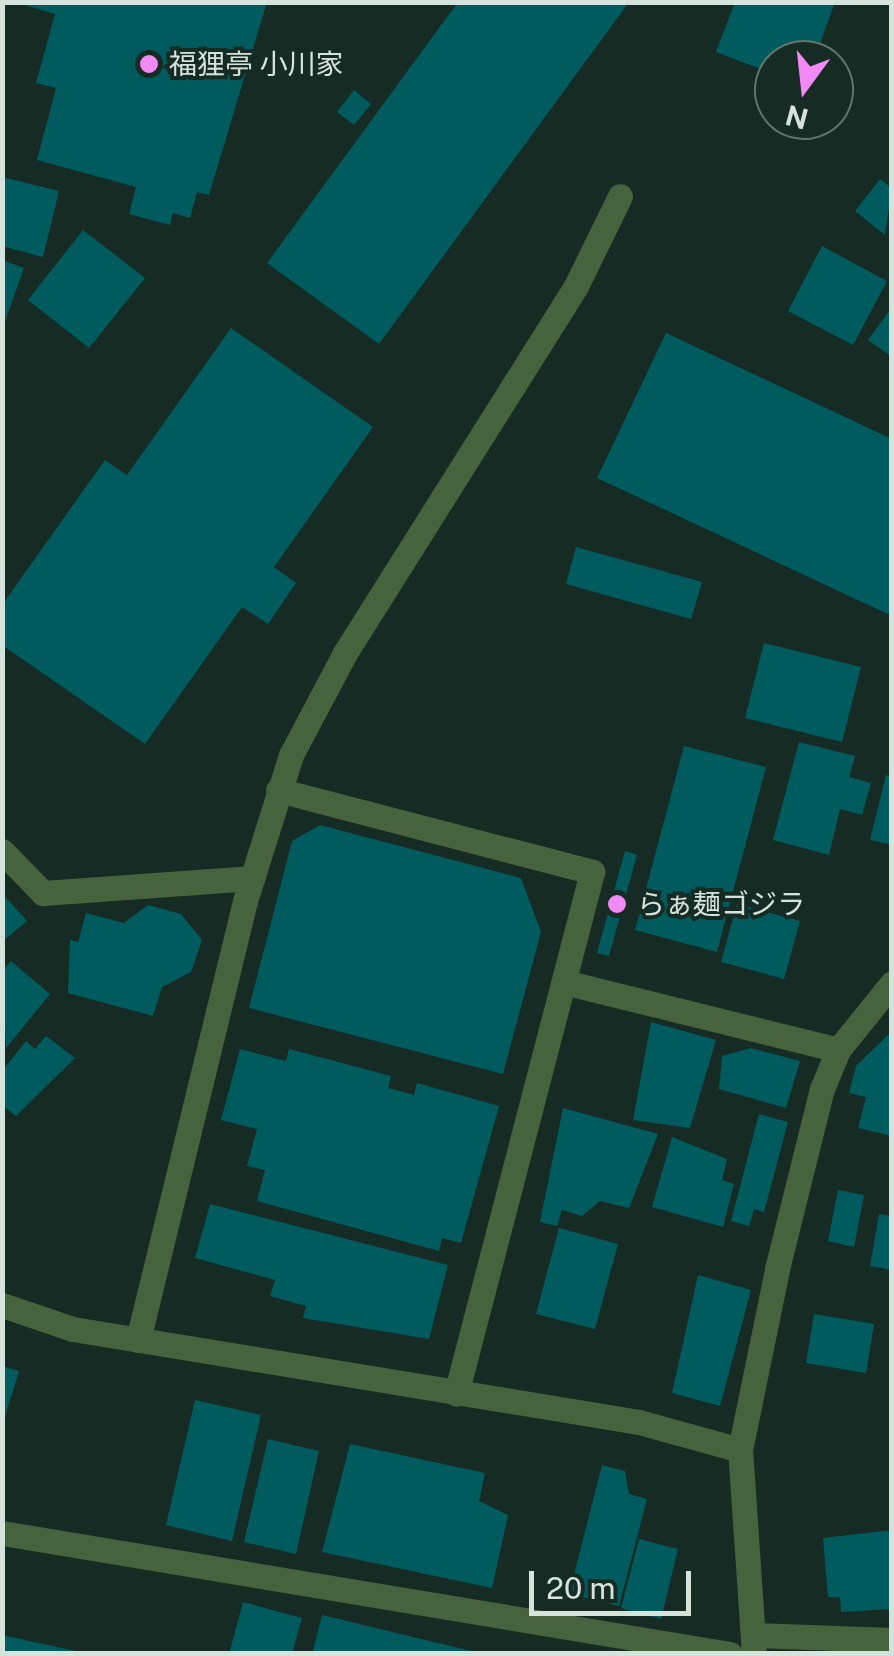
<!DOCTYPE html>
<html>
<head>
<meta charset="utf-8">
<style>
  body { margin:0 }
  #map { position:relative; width:894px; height:1656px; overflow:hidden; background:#152b23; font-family:"Public Sans","Noto Sans JP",sans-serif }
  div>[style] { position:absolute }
  .building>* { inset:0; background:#005b5f }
  .minor>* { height:25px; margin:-12.5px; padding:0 12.5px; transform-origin:12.5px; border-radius:12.5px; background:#47633d }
  .dots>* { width:28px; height:28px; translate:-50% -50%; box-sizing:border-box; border:5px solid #152b23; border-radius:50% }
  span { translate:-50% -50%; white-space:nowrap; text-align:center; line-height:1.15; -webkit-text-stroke:8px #152b23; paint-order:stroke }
  .poi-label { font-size:28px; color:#d5e3dd }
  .left { translate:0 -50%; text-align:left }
  .frame { position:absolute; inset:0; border:5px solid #d5e3dd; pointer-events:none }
  .north { position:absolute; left:754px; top:40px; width:100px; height:100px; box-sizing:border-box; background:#152b23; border:2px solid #62756d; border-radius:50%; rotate:195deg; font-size:28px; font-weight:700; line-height:40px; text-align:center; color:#d5e3dd }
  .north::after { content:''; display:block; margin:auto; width:35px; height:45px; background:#f18af4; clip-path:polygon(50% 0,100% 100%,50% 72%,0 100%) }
  .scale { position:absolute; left:529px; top:1571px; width:162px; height:45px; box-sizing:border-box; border:5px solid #d5e3dd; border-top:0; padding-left:12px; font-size:30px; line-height:35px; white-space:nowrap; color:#d5e3dd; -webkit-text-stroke:8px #152b23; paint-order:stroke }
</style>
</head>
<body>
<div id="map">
  <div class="building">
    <div style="clip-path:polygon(15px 2px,267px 2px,209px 195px,197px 192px,190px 218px,173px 213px,170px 225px,129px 214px,136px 187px,37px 160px,56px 88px,36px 83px,55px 14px)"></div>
    <div style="clip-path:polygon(458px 2px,629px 2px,379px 344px,267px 263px)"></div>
    <div style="clip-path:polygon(735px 2px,835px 2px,814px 60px,774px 60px,774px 74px,716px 52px)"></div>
    <div style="clip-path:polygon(354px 90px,371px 104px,354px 125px,337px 112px)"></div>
    <div style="clip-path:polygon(2px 177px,59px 191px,43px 257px,2px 246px)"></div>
    <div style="clip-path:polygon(880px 179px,892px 188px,885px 235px,855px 211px)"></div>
    <div style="clip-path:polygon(83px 230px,145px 278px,89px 348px,28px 300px)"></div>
    <div style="clip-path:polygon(822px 246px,887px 281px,853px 345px,788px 311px)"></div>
    <div style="clip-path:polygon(2px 260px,24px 268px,3px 327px,2px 327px)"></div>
    <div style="clip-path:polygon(892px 307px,892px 357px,868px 340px)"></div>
    <div style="clip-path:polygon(231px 328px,373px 427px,274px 567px,296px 583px,268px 624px,242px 607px,145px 744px,2px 645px,2px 605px,105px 460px,127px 475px)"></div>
    <div style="clip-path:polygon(666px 333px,892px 439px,892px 616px,597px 478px)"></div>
    <div style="clip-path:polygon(576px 547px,702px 582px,691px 619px,566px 584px)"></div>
    <div style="clip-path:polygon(764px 643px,861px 667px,842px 742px,745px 718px)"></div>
    <div style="clip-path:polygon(799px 742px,855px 756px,849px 777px,871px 783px,862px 815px,840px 809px,829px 855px,773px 840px)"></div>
    <div style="clip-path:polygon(684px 746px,766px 767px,717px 952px,635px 930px)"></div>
    <div style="clip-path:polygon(886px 775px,892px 776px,892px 845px,870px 840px)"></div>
    <div style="clip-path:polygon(320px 825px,521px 878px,541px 932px,503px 1074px,249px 1008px,292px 841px)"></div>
    <div style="clip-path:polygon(625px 851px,637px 855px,609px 956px,597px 953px)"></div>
    <div style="clip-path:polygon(2px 893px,27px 921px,2px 942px)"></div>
    <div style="clip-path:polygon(737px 904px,800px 921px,784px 979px,721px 962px)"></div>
    <div style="clip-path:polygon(148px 905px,181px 914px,202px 940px,191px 972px,162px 987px,153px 1016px,68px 993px,70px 940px,78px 942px,86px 913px,124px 923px)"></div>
    <div style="clip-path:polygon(11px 961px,50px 994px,6px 1048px,2px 971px)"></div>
    <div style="clip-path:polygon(651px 1022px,716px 1040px,690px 1128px,633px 1120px)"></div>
    <div style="clip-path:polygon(892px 1031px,892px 1136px,858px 1128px,866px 1097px,849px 1093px,856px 1066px)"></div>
    <div style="clip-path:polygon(46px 1036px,75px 1058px,16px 1116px,2px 1105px,2px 1071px,26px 1041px,35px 1049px)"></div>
    <div style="clip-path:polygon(751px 1048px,800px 1061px,786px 1108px,719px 1089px,722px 1056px)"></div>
    <div style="clip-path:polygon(240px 1049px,286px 1061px,289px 1049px,391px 1076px,388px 1088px,414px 1095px,417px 1083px,499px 1106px,461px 1243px,442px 1238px,439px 1251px,257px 1201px,265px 1170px,247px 1166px,257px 1129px,221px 1120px)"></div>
    <div style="clip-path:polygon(563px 1108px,658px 1134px,629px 1208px,600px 1201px,582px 1216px,562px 1210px,557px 1226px,540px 1222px)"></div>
    <div style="clip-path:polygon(759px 1114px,788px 1122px,764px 1212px,754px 1209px,749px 1226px,731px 1221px)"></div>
    <div style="clip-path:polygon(672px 1137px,727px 1159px,722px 1180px,734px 1184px,723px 1227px,652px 1207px)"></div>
    <div style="clip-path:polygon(838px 1190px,864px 1195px,854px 1247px,828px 1241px)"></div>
    <div style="clip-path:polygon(210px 1204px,448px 1265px,429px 1339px,303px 1318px,306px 1306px,270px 1296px,275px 1280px,195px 1258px)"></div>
    <div style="clip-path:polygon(879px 1214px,892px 1216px,892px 1270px,870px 1266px)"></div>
    <div style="clip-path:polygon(559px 1228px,618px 1244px,595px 1329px,536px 1314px)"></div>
    <div style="clip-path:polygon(698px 1275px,751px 1290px,720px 1406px,672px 1393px)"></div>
    <div style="clip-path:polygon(814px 1314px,874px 1324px,866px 1373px,806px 1363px)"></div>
    <div style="clip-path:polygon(2px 1366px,19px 1371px,3px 1423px,2px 1423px)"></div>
    <div style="clip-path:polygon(195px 1400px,261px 1415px,232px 1541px,166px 1525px)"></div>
    <div style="clip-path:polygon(268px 1439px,319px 1451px,296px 1554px,244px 1542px)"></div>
    <div style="clip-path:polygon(350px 1444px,485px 1473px,479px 1501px,508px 1515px,492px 1588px,322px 1552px)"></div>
    <div style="clip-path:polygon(602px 1465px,625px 1471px,629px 1494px,647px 1499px,619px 1606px,569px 1594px)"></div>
    <div style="clip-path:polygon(892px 1530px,892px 1609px,841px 1612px,840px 1597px,828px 1597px,823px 1538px)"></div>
    <div style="clip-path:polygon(639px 1539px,678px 1549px,661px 1619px,621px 1608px)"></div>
    <div style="clip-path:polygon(243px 1602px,302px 1618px,292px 1654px,229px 1654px)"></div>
    <div style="clip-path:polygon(322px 1615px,467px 1650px,489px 1654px,312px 1654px)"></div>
    <div style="clip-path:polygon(2px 1635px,80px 1652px,79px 1654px,2px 1654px)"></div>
  </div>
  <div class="minor">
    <div style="left:278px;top:790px;width:325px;rotate:14.6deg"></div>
    <div style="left:592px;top:872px;width:539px;rotate:104.6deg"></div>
    <div style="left:2px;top:851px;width:59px;rotate:45.7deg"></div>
    <div style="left:43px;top:893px;width:210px;rotate:-4.1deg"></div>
    <div style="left:564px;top:982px;width:282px;rotate:13.9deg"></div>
    <div style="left:2px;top:1305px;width:75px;rotate:18.7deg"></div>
    <div style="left:73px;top:1329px;width:574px;rotate:9.33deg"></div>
    <div style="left:639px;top:1422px;width:105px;rotate:15.5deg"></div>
    <div style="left:138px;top:1340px;width:452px;rotate:-76.3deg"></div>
    <div style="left:245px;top:901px;width:153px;rotate:-72.5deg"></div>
    <div style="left:291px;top:755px;width:115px;rotate:-62.1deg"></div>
    <div style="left:345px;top:653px;width:434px;rotate:-57.8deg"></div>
    <div style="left:576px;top:286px;width:100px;rotate:-63.9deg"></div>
    <div style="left:2px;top:1533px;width:738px;rotate:9.44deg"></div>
    <div style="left:753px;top:1635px;width:139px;rotate:2.1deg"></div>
    <div style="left:754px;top:1654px;width:204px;rotate:-93.9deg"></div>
    <div style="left:740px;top:1450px;width:185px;rotate:-78.4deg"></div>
    <div style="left:777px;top:1269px;width:186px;rotate:-76deg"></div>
    <div style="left:822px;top:1089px;width:42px;rotate:-67.7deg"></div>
    <div style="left:838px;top:1050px;width:86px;rotate:-51.1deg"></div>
  </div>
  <div class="dots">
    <div style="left:149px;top:64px;background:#f18af4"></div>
    <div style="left:617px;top:904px;background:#f18af4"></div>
  </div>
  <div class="poi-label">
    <span class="left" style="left:169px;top:64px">福狸亭 小川家</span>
    <span class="left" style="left:637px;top:904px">らぁ麺ゴジラ</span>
  </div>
  <div class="frame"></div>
  <div class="north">N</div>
  <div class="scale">20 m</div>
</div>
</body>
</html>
